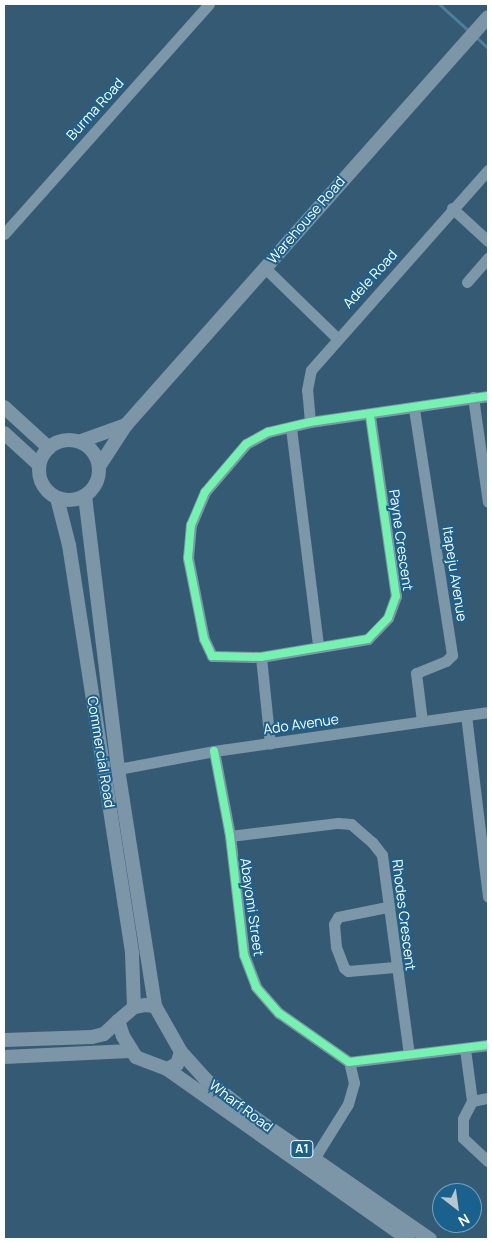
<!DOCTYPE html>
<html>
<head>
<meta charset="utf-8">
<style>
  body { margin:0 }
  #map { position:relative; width:492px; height:1243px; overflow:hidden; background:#355b74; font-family:Manrope,sans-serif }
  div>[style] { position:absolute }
  .stream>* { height:3px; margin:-1.5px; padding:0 1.5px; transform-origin:1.5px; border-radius:1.5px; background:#4e7e9d }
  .minor>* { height:11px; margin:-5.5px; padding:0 5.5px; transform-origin:5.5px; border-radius:5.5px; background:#7c97a7 }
  .major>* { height:14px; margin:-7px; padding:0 7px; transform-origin:7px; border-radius:7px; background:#7c95a7 }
  .major>.ring { margin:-7px; padding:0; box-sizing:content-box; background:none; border:14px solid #7c95a7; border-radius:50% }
  .cycleway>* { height:8px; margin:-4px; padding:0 4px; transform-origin:4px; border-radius:4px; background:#73f3ae }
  span { translate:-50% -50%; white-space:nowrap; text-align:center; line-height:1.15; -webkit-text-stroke:4px #1b618e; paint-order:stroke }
  .shield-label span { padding:1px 4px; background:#1b618e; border:1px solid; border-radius:4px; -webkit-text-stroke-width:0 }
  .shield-label { font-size:12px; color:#fff; font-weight:700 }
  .street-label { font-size:14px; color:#fff }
  .frame { position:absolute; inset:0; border:5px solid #fff; pointer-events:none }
  .north { position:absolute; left:432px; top:1183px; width:50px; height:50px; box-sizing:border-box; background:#1b618e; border:1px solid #76a0bb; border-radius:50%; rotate:150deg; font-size:14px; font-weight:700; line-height:20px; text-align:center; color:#fff }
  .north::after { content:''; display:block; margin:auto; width:18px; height:22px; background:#b8c6ce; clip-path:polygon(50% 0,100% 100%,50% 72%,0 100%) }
</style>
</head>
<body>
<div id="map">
  <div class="stream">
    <div style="left:439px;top:4px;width:40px;rotate:42deg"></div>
    <div style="left:476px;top:37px;width:16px;rotate:43deg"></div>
  </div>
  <div class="minor">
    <div style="left:452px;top:208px;width:49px;rotate:42.5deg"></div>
    <div style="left:4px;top:234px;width:308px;rotate:-48.3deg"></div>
    <div style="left:265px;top:268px;width:100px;rotate:44.2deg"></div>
    <div style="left:467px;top:282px;width:32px;rotate:-49deg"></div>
    <div style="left:473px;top:397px;width:106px;rotate:81.9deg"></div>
    <div style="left:414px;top:409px;width:249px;rotate:81.2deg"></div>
    <div style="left:452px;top:655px;width:8px;rotate:135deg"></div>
    <div style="left:446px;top:661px;width:32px;rotate:158deg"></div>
    <div style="left:416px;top:673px;width:48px;rotate:82.9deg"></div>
    <div style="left:370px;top:416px;width:182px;rotate:81.8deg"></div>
    <div style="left:396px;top:596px;width:23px;rotate:110deg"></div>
    <div style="left:388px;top:618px;width:29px;rotate:134deg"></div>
    <div style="left:368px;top:639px;width:109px;rotate:170.5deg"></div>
    <div style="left:261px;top:657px;width:49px;rotate:-178.8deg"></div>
    <div style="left:212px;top:656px;width:19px;rotate:-115deg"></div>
    <div style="left:204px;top:639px;width:83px;rotate:-101.2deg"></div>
    <div style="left:188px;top:558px;width:33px;rotate:-85deg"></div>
    <div style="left:191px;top:525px;width:36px;rotate:-67deg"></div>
    <div style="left:205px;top:492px;width:63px;rotate:-49.5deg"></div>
    <div style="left:246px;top:444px;width:25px;rotate:-29deg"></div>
    <div style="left:268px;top:432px;width:43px;rotate:-13.4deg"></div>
    <div style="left:310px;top:422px;width:180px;rotate:-8.3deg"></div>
    <div style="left:310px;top:422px;width:32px;rotate:-95deg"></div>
    <div style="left:307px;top:390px;width:20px;rotate:-79deg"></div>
    <div style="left:311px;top:370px;width:267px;rotate:-48.5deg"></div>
    <div style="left:291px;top:428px;width:220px;rotate:82.9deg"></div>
    <div style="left:261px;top:657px;width:87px;rotate:84.1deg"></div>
    <div style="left:466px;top:715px;width:183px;rotate:83.1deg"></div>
    <div style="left:214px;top:751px;width:86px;rotate:79.3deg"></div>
    <div style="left:230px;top:836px;width:120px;rotate:83.3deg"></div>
    <div style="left:244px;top:955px;width:34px;rotate:69deg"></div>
    <div style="left:256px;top:987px;width:35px;rotate:49deg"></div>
    <div style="left:279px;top:1013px;width:85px;rotate:35deg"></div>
    <div style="left:349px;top:1062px;width:140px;rotate:-7deg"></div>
    <div style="left:118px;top:769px;width:98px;rotate:-10.6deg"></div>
    <div style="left:214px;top:751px;width:277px;rotate:-8.1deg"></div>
    <div style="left:230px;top:836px;width:109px;rotate:-6.9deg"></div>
    <div style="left:338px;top:823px;width:13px;rotate:4deg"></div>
    <div style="left:351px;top:824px;width:28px;rotate:41deg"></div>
    <div style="left:372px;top:842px;width:16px;rotate:52deg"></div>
    <div style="left:382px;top:855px;width:201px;rotate:82.3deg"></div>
    <div style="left:387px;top:907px;width:50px;rotate:168.5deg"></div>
    <div style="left:338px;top:917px;width:8px;rotate:120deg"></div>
    <div style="left:334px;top:924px;width:23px;rotate:85deg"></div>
    <div style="left:336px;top:947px;width:22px;rotate:69deg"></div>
    <div style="left:344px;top:968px;width:5px;rotate:37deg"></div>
    <div style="left:348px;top:971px;width:47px;rotate:-4.9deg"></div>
    <div style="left:465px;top:1049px;width:52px;rotate:82.3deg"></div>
    <div style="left:472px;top:1101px;width:20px;rotate:117deg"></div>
    <div style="left:463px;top:1119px;width:19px;rotate:90deg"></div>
    <div style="left:463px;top:1138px;width:34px;rotate:43deg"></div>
    <div style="left:472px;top:1101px;width:16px;rotate:-11deg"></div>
    <div style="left:315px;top:1157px;width:62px;rotate:-58.1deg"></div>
    <div style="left:348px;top:1104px;width:22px;rotate:-74deg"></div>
    <div style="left:354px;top:1083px;width:22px;rotate:-103deg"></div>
  </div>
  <div class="major">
    <div style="left:4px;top:407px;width:61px;rotate:42.3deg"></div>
    <div style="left:4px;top:433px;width:47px;rotate:42.4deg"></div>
    <div class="ring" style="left:39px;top:440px;width:46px;height:46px"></div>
    <div style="left:81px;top:441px;width:48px;rotate:-19.6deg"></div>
    <div style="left:100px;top:465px;width:48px;rotate:-57deg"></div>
    <div style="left:126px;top:425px;width:545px;rotate:-48.42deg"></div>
    <div style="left:85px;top:496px;width:275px;rotate:83.1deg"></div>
    <div style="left:118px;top:769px;width:240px;rotate:81.1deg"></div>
    <div style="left:57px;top:498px;width:49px;rotate:75.7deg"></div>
    <div style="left:69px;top:545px;width:414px;rotate:81.2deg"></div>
    <div style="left:132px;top:954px;width:53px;rotate:87.8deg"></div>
    <div style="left:145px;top:1005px;width:10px;rotate:6deg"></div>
    <div style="left:155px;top:1006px;width:53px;rotate:60.5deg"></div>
    <div style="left:181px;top:1052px;width:13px;rotate:108deg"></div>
    <div style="left:177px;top:1064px;width:11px;rotate:153deg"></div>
    <div style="left:167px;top:1069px;width:33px;rotate:-159deg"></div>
    <div style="left:136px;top:1057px;width:25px;rotate:-122deg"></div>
    <div style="left:123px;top:1036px;width:16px;rotate:-108deg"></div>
    <div style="left:118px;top:1021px;width:21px;rotate:-41deg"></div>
    <div style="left:134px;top:1007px;width:11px;rotate:-10deg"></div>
    <div style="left:4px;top:1040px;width:88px;rotate:-2deg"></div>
    <div style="left:92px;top:1037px;width:12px;rotate:-14deg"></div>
    <div style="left:104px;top:1034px;width:19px;rotate:-43deg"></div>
    <div style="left:181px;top:1052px;width:36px;rotate:48deg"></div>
    <div style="left:205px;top:1079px;width:63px;rotate:38deg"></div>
    <div style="left:255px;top:1118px;width:213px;rotate:34.7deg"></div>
    <div style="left:4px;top:1057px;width:126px;rotate:-2.7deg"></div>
    <div style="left:167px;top:1069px;width:295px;rotate:35.2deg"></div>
  </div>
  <div class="cycleway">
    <div style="left:370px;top:416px;width:182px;rotate:81.8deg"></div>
    <div style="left:396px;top:596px;width:23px;rotate:110deg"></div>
    <div style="left:388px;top:618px;width:29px;rotate:134deg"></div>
    <div style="left:368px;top:639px;width:109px;rotate:170.5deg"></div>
    <div style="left:261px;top:657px;width:49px;rotate:-178.8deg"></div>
    <div style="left:212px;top:656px;width:19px;rotate:-115deg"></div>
    <div style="left:204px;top:639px;width:83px;rotate:-101.2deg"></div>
    <div style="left:188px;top:558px;width:33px;rotate:-85deg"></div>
    <div style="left:191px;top:525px;width:36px;rotate:-67deg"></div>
    <div style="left:205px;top:492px;width:63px;rotate:-49.5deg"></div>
    <div style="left:246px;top:444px;width:25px;rotate:-29deg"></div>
    <div style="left:268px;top:432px;width:43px;rotate:-13.4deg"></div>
    <div style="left:310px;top:422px;width:180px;rotate:-8.3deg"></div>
    <div style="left:214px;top:751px;width:86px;rotate:79.3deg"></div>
    <div style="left:230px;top:836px;width:120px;rotate:83.3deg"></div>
    <div style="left:244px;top:955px;width:34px;rotate:69deg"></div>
    <div style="left:256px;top:987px;width:35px;rotate:49deg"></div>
    <div style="left:279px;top:1013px;width:85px;rotate:35deg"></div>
    <div style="left:349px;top:1062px;width:140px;rotate:-7deg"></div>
  </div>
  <div class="shield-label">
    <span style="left:302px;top:1149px">A1</span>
  </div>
  <div class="street-label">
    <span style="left:95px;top:109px;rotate:-48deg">Burma Road</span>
    <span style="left:306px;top:220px;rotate:-49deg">Warehouse Road</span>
    <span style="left:370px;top:279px;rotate:-48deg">Adele Road</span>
    <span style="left:401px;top:540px;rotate:82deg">Payne Crescent</span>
    <span style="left:455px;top:574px;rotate:81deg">Itapeju Avenue</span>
    <span style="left:301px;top:724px;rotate:-8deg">Ado Avenue</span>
    <span style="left:101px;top:752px;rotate:81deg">Commercial Road</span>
    <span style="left:252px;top:907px;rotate:82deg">Abayomi Street</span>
    <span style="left:404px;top:915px;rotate:83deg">Rhodes Crescent</span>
    <span style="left:241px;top:1106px;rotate:37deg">Wharf Road</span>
  </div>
  <div class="frame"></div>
  <div class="north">N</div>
</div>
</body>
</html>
